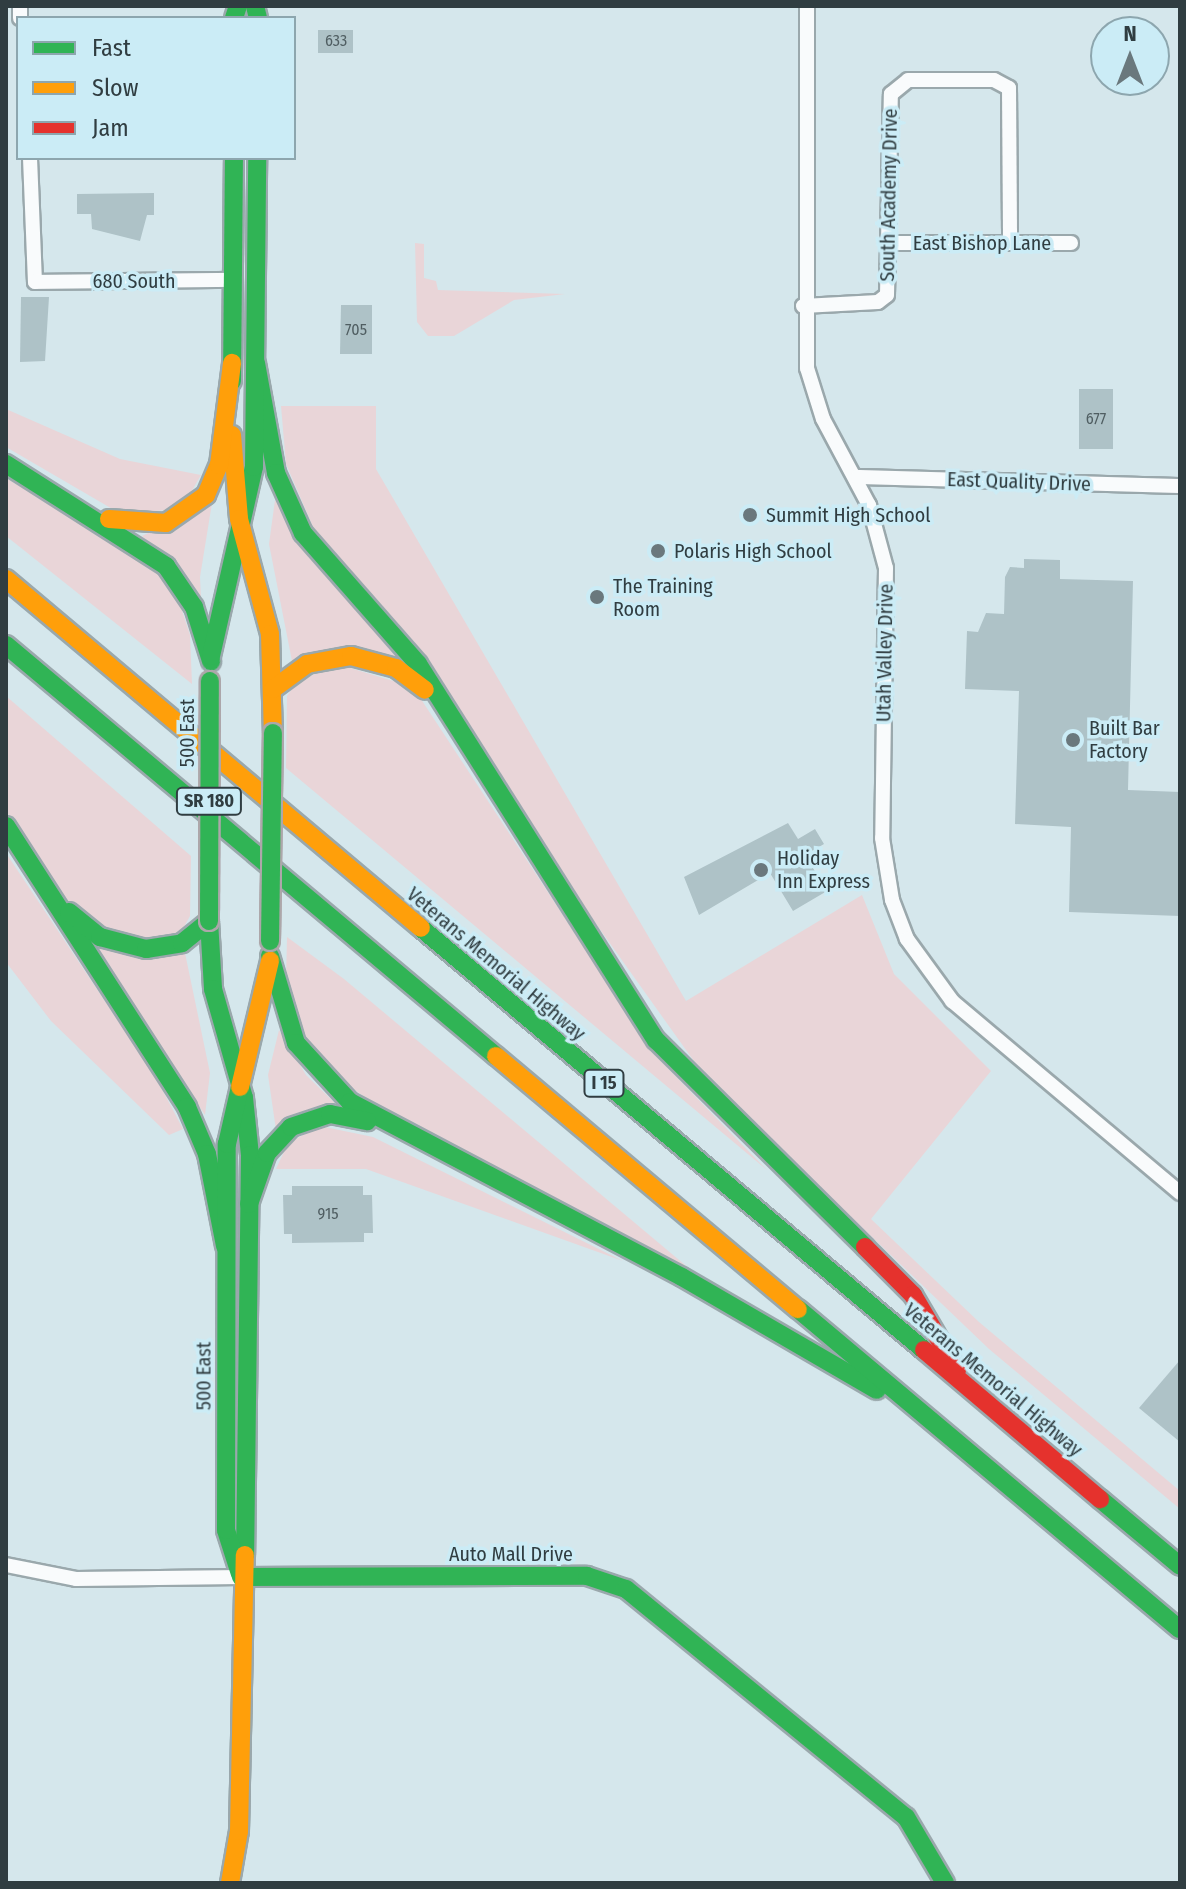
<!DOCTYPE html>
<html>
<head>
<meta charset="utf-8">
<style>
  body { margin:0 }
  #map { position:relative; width:1186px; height:1889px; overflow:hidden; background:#d5e7ec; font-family:"Fira Sans Condensed",sans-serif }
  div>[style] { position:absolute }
  .green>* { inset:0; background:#e9d5d8 }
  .building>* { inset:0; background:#aec2c7 }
  .roads { filter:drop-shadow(2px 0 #9aa8ac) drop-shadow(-2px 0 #9aa8ac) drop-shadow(0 2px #9aa8ac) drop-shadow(0 -2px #9aa8ac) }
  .street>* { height:14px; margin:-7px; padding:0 7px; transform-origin:7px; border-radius:7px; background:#f9fbfc }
  .fast>* { height:18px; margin:-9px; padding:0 9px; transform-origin:9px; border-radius:9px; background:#30b455 }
  .slow>* { height:18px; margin:-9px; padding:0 9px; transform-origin:9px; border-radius:9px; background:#ff9f0a }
  .jam>* { height:18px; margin:-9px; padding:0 9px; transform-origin:9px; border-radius:9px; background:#e5322d }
  .bridges { filter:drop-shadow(2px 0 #ada7aa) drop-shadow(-2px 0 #ada7aa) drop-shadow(0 2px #ada7aa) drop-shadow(0 -2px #ada7aa) }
  .fast-bridge>* { height:18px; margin:-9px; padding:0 9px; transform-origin:9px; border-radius:9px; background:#30b455 }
  .dots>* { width:22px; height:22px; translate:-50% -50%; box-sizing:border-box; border:4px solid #cbecf6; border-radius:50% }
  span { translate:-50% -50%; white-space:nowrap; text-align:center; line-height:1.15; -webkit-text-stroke:7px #cbecf6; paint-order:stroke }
  .number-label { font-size:16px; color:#505e62 }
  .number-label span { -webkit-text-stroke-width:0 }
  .shield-label span { padding:2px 6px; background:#cbecf6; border:2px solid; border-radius:6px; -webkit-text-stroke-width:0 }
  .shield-label { font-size:18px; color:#303d41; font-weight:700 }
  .street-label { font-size:20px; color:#303d41 }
  .poi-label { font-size:20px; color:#303d41 }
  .left { translate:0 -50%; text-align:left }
  .frame { position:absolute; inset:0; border:8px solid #303d41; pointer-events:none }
  .legend { position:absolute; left:16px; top:16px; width:280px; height:144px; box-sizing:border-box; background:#cbecf6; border:2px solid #8da6ae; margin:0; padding:10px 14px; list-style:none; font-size:24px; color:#303d41 }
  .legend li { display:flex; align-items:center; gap:16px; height:40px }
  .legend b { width:40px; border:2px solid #8da6ae }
  .north { position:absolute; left:1090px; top:16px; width:80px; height:80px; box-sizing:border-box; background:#cbecf6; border:2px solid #8da6ae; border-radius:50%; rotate:0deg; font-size:22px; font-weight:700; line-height:32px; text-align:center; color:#303d41 }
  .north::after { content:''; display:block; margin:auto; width:28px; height:36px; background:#6a787d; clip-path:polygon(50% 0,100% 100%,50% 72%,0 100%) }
</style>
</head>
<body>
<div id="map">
  <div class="green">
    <div style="clip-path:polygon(415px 243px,424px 244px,424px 278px,436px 281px,438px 290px,565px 294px,514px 300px,454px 336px,428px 336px,417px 322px)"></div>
    <div style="clip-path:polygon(281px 406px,376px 406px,376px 469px,686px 1001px,862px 895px,894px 974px,991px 1071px,871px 1219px,979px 1322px,1180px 1491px,1180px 1509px,989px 1349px,706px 1078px,313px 527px,286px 464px)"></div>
    <div style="clip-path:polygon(6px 409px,120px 459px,201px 475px,190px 494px,165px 510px,121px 514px,6px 447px)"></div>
    <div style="clip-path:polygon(6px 478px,139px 556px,175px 589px,190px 635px,192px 684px,6px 536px)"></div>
    <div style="clip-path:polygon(275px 500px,404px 662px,292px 661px,269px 544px)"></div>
    <div style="clip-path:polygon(212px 503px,200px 577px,201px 598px,142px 536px)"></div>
    <div style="clip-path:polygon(337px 664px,413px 687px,655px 1055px,767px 1170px,286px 768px,287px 696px,297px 682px)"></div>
    <div style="clip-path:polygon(6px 696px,191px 856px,190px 916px,178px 938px,114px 937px,66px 900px,6px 811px)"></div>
    <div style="clip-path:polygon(6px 853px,155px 1076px,183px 1129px,169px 1135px,51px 1021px,6px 962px)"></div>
    <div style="clip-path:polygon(287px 937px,344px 979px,697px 1275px,405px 1126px,313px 1060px,286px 980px)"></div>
    <div style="clip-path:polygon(86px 939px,185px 953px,210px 1073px,205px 1115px)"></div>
    <div style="clip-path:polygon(279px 1030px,306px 1075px,337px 1105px,276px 1130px,268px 1075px)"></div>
    <div style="clip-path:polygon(320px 1126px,373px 1137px,623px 1261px,366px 1169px,276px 1169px,288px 1143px)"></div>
  </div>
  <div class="building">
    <div style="clip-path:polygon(318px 30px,353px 30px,353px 53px,318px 53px)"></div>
    <div style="clip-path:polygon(154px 193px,154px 215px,147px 215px,140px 241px,92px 229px,91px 214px,77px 214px,77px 194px)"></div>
    <div style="clip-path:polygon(21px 297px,49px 297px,45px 361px,20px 362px)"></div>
    <div style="clip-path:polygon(341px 305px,372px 305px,372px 354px,340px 354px)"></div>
    <div style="clip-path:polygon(1079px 389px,1113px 389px,1113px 449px,1079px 449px)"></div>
    <div style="clip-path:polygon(1024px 559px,1060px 560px,1060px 579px,1133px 581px,1128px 790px,1180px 792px,1180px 916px,1069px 912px,1071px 827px,1015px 824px,1019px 691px,965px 689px,967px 631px,978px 632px,986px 613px,1004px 614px,1005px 577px,1010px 567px,1024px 568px)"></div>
    <div style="clip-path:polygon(788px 823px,798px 839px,815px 829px,824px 844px,805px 855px,827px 891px,793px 911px,770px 873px,699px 915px,684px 877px)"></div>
    <div style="clip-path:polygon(292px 1186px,363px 1186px,363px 1195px,372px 1195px,373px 1233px,364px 1233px,364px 1242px,292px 1243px,292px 1234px,284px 1234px,283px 1195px,292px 1195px)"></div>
    <div style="clip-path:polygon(1180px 1360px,1180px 1442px,1139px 1408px)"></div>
  </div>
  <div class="roads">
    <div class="street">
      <div style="left:20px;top:6px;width:12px;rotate:90deg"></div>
      <div style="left:807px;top:6px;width:362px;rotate:90deg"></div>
      <div style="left:807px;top:368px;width:53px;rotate:72.6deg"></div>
      <div style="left:823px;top:419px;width:98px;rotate:61.9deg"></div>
      <div style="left:869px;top:505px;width:65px;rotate:74.9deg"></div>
      <div style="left:886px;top:568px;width:270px;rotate:90.8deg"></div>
      <div style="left:882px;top:838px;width:63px;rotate:80.8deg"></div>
      <div style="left:892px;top:900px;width:42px;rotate:69deg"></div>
      <div style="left:907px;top:939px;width:77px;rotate:54deg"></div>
      <div style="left:952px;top:1001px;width:298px;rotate:40.1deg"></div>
      <div style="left:30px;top:158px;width:124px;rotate:87.7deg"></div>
      <div style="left:35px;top:282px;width:198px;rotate:-0.6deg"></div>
      <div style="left:892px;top:243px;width:179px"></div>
      <div style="left:803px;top:306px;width:75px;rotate:-3.1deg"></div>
      <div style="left:878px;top:302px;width:11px;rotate:-38deg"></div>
      <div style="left:887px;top:295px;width:201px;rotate:-88.9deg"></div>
      <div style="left:891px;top:94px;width:22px;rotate:-39deg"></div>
      <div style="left:908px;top:80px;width:86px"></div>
      <div style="left:994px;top:80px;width:17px;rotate:28deg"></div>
      <div style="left:1009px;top:88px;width:155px;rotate:89.6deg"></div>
      <div style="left:858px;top:477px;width:322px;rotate:1.6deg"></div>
      <div style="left:6px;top:1565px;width:71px;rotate:11.3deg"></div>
      <div style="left:76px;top:1579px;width:165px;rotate:-0.7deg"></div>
    </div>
    <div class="fast">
      <div style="left:255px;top:6px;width:12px;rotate:76deg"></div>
      <div style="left:234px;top:18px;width:13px;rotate:-72deg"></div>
      <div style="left:256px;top:363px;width:112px;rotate:79.7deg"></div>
      <div style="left:276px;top:473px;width:66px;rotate:65.8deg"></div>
      <div style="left:303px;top:533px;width:174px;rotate:48.7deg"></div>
      <div style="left:418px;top:664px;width:445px;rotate:57.7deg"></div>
      <div style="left:656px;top:1040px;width:294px;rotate:44.7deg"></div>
      <div style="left:232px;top:381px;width:223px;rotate:-89.5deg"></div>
      <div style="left:6px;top:464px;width:190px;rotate:32.5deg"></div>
      <div style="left:166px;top:566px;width:50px;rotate:55.7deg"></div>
      <div style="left:194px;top:607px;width:57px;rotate:72.5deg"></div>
      <div style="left:6px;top:645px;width:640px;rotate:39.99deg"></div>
      <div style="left:211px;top:656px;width:194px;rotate:-77.2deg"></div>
      <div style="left:254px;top:467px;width:309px;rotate:-89.4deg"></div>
      <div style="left:6px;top:826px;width:334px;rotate:57.2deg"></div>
      <div style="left:187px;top:1107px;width:51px;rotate:66.9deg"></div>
      <div style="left:207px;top:1154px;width:94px;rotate:78.9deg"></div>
      <div style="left:69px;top:912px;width:40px;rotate:39deg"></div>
      <div style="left:100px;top:937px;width:48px;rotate:14.6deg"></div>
      <div style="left:146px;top:949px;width:36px;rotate:-9deg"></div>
      <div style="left:182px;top:943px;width:35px;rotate:-39deg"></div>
      <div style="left:209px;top:921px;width:68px;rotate:86.6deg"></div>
      <div style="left:213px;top:989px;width:113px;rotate:74.1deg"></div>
      <div style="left:244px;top:1098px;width:57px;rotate:84deg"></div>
      <div style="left:250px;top:1155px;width:400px;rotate:90.7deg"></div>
      <div style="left:421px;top:928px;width:657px;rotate:40deg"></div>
      <div style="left:270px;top:956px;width:91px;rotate:73.4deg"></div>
      <div style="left:296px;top:1043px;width:80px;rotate:47.5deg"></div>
      <div style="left:350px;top:1102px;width:375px;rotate:27.8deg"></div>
      <div style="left:682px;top:1277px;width:225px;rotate:30.1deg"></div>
      <div style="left:249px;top:1204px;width:54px;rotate:-70.6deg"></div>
      <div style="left:267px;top:1153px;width:35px;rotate:-47deg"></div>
      <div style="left:291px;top:1127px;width:41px;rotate:-18.4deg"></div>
      <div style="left:330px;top:1114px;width:38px;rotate:11deg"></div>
      <div style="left:798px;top:1309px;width:498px;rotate:40deg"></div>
      <div style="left:1100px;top:1499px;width:104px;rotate:39.9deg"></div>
      <div style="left:240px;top:1574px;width:46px;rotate:-107.7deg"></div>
      <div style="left:226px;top:1530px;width:386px;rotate:-89.9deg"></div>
      <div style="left:227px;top:1144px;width:58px;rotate:-77.2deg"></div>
      <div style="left:241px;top:1577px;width:346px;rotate:-0.2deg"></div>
      <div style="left:587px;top:1576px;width:41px;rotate:18.4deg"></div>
      <div style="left:626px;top:1589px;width:361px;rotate:39.2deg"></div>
      <div style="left:906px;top:1817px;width:77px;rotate:59.4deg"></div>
    </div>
    <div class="slow">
      <div style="left:232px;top:435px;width:84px;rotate:85.2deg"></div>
      <div style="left:239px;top:519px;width:119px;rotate:74.9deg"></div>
      <div style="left:270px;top:634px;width:99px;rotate:88.3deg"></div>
      <div style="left:109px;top:519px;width:57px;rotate:4deg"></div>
      <div style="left:166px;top:523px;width:49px;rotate:-35deg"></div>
      <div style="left:206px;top:495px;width:33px;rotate:-67deg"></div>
      <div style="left:219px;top:465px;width:103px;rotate:-82.7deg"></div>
      <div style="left:6px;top:579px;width:542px;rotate:40.06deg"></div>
      <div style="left:273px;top:689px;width:42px;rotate:-36.3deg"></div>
      <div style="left:307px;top:664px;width:45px;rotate:-10.3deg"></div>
      <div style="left:351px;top:656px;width:47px;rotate:14.9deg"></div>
      <div style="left:396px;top:668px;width:36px;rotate:37deg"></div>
      <div style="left:496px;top:1056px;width:394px;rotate:40deg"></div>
      <div style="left:240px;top:1087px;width:130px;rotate:-76.6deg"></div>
      <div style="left:230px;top:1883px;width:53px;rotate:-80.2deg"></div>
      <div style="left:239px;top:1831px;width:276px;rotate:-88.8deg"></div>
    </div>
    <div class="jam">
      <div style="left:865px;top:1247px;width:68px;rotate:45deg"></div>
      <div style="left:913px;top:1295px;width:87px;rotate:59.6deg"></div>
      <div style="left:924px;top:1350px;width:231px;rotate:40.3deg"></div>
    </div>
  </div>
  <div class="bridges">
    <div class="fast-bridge">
      <div style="left:209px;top:921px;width:240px;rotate:-89.8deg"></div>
      <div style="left:270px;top:941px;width:208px;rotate:-89.2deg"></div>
    </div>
  </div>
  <div class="dots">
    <div style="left:750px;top:515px;background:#6a787d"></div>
    <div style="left:658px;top:551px;background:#6a787d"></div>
    <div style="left:597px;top:597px;background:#6a787d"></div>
    <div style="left:1073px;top:740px;background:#6a787d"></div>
    <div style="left:761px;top:870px;background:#6a787d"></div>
  </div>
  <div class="number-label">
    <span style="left:336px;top:41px">633</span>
    <span style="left:356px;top:330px">705</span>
    <span style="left:1096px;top:419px">677</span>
    <span style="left:328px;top:1214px">915</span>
  </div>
  <div class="shield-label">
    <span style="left:209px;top:801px">SR 180</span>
    <span style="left:604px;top:1083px">I 15</span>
  </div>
  <div class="street-label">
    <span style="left:889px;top:195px;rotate:-89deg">South Academy Drive</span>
    <span style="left:982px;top:243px">East Bishop Lane</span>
    <span style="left:134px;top:281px">680 South</span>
    <span style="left:1019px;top:482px;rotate:2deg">East Quality Drive</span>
    <span style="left:885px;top:653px;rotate:-89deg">Utah Valley Drive</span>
    <span style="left:187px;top:733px;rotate:-90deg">500 East</span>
    <span style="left:496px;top:964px;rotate:40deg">Veterans Memorial Highway</span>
    <span style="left:204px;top:1376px;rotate:-90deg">500 East</span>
    <span style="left:993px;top:1380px;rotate:40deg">Veterans Memorial Highway</span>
    <span style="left:511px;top:1554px">Auto Mall Drive</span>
  </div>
  <div class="poi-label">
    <span class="left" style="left:766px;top:515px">Summit High School</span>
    <span class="left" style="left:674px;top:551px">Polaris High School</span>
    <span class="left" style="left:613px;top:598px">The Training<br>Room</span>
    <span class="left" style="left:1089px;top:740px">Built Bar<br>Factory</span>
    <span class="left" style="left:777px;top:870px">Holiday<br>Inn Express</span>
  </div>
  <div class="frame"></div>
  <ul class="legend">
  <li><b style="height:10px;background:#30b455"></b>Fast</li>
  <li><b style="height:10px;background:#ff9f0a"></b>Slow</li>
  <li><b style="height:10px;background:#e5322d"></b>Jam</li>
  </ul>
  <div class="north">N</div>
</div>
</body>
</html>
